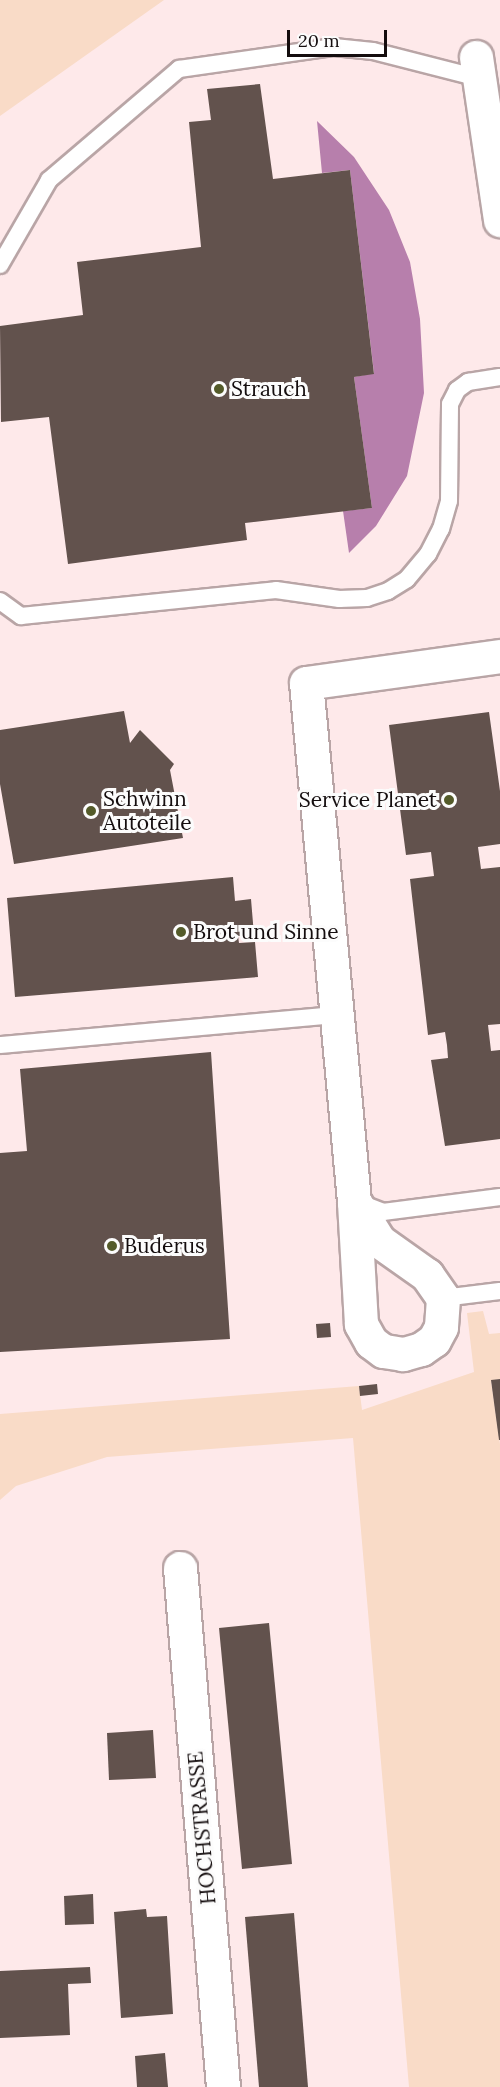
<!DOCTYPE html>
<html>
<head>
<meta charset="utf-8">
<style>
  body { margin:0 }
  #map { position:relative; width:500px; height:2087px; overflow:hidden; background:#fee9ea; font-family:Lora,serif }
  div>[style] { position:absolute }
  .green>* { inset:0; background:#f9dbc7 }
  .water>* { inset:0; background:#b77fac }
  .building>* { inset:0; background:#62524d }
  .roads { filter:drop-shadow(2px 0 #b9a5a6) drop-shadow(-2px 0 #b9a5a6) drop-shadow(0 2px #b9a5a6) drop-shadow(0 -2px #b9a5a6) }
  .lane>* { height:16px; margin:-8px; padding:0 8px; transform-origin:8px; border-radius:8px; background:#fff }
  .street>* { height:33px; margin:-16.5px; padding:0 16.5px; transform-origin:16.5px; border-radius:16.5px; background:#fff }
  .dots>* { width:16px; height:16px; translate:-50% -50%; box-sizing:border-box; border:3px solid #fcfcfc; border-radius:50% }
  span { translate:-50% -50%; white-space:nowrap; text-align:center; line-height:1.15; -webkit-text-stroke:6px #fcfcfc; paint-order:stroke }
  .poi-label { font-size:21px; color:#140d0e }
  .left { translate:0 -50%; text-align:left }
  .right { translate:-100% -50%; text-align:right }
  .street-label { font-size:21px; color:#140d0e }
  .scale { position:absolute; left:287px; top:30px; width:100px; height:27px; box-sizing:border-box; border:3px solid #140d0e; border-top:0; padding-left:8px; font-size:18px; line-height:21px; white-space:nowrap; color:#140d0e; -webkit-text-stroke:4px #fcfcfc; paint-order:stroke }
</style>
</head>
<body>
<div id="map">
  <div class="green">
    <div style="clip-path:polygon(0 0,164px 0,0 116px)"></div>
    <div style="clip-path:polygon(483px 1311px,489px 1334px,500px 1333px,500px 1379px,491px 1381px,500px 1444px,500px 2087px,409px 2087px,353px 1438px,107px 1457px,16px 1486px,0 1500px,0 1414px,359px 1386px,362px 1410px,474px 1372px,467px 1313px)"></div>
  </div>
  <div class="water">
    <div style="clip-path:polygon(317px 121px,354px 157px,389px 210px,410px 262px,420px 319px,424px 393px,407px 476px,376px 526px,349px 553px,343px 511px,372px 508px,354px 377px,374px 373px,350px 170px,322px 173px)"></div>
  </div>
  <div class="building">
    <div style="clip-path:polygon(260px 84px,273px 179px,350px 170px,374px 374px,354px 377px,372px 508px,245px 523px,247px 540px,68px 564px,49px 417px,1px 422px,0 326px,83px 315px,77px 262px,201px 247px,189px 122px,211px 120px,207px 89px)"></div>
    <div style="clip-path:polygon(124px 711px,130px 743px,140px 730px,174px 764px,170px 770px,183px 838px,14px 864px,0 784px,0 730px)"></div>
    <div style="clip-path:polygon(489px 712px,500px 791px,500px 844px,478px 847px,481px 869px,500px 867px,500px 1024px,488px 1025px,491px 1051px,500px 1050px,500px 1139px,445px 1146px,431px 1060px,448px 1058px,447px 1045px,445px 1032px,428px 1035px,410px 879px,434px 876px,431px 852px,406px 855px,389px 725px)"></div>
    <div style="clip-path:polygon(233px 877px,235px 901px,251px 899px,254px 935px,238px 936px,239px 943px,255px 942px,258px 977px,15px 997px,7px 898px)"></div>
    <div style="clip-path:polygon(211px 1052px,230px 1339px,0 1352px,0 1153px,27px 1151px,20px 1069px)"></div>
    <div style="clip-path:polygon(330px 1323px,331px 1337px,317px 1338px,316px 1324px)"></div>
    <div style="clip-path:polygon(500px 1379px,500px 1440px,499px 1440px,491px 1380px)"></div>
    <div style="clip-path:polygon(377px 1384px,378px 1394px,360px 1396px,359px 1386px)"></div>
    <div style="clip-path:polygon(269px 1623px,292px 1864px,242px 1869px,219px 1628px)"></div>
    <div style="clip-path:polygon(153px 1730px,156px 1778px,109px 1780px,107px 1733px)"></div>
    <div style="clip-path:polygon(93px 1894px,94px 1924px,65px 1925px,64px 1896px)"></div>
    <div style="clip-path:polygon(146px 1909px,147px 1917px,167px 1916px,173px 2014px,121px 2018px,114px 1912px)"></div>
    <div style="clip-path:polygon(294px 1913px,308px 2087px,259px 2087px,245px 1917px)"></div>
    <div style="clip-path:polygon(90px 1967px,91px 1983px,68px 1984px,70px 2035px,0 2038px,0 1971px)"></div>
    <div style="clip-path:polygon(165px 2053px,168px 2087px,137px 2087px,135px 2056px)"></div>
  </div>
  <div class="roads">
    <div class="lane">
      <div style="left:0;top:265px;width:98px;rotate:-60deg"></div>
      <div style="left:49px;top:180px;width:171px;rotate:-40.5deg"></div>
      <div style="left:179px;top:69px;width:157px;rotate:-8.1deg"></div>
      <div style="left:334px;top:47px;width:39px;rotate:6deg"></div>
      <div style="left:373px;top:51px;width:109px;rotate:14.3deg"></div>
      <div style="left:0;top:601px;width:26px;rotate:36deg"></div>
      <div style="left:21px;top:616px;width:256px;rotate:-5.8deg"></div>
      <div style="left:276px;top:590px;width:64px;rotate:8.1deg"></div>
      <div style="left:339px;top:599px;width:28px;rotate:-2deg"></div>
      <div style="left:367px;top:598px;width:22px;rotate:-18deg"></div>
      <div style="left:388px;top:591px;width:22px;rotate:-32deg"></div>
      <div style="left:407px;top:579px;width:33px;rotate:-50deg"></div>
      <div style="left:428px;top:554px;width:28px;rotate:-63deg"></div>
      <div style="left:441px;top:529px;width:29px;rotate:-74deg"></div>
      <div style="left:449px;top:501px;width:97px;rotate:-89.4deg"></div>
      <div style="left:450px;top:404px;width:16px;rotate:-63deg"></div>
      <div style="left:457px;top:390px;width:14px;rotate:-36deg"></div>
      <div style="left:468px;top:382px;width:32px;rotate:-9deg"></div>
      <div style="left:0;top:1045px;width:337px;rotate:-5.1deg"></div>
      <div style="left:360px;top:1203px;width:25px;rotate:21deg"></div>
      <div style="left:383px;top:1212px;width:118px;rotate:-7.3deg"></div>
      <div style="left:443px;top:1298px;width:57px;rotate:-7deg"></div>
    </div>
    <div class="street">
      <div style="left:476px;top:57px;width:165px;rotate:81.6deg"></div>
      <div style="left:354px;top:1201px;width:47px;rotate:58deg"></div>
      <div style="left:379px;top:1241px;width:59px;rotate:35.3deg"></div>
      <div style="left:427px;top:1275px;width:28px;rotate:55deg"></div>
      <div style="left:443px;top:1298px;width:29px;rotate:94deg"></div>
      <div style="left:441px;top:1327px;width:15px;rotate:118deg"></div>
      <div style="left:434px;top:1340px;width:16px;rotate:145deg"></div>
      <div style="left:421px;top:1349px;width:19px;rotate:164deg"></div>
      <div style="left:403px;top:1354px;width:20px;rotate:-171deg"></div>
      <div style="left:383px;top:1351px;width:15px;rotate:-143deg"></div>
      <div style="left:371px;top:1342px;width:21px;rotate:-119deg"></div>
      <div style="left:361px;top:1324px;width:123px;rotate:-93.3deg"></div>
      <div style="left:354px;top:1201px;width:520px;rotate:-95.29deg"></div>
      <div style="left:306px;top:683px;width:196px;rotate:-7.9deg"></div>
      <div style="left:180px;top:1568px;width:521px;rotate:85.26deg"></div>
    </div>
  </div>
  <div class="dots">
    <div style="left:219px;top:389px;background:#545b2a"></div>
    <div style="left:449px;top:800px;background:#545b2a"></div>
    <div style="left:91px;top:811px;background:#545b2a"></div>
    <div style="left:181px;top:932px;background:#545b2a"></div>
    <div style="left:112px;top:1246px;background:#545b2a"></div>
  </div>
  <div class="poi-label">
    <span class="left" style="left:231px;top:389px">Strauch</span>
    <span class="left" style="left:103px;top:811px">Schwinn<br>Autoteile</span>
    <span class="right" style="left:437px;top:800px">Service Planet</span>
    <span class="left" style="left:193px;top:932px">Brot und Sinne</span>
    <span class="left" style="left:124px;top:1246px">Buderus</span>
  </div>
  <div class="street-label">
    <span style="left:202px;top:1828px;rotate:-95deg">HOCHSTRASSE</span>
  </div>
  <div class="scale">20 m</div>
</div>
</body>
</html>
